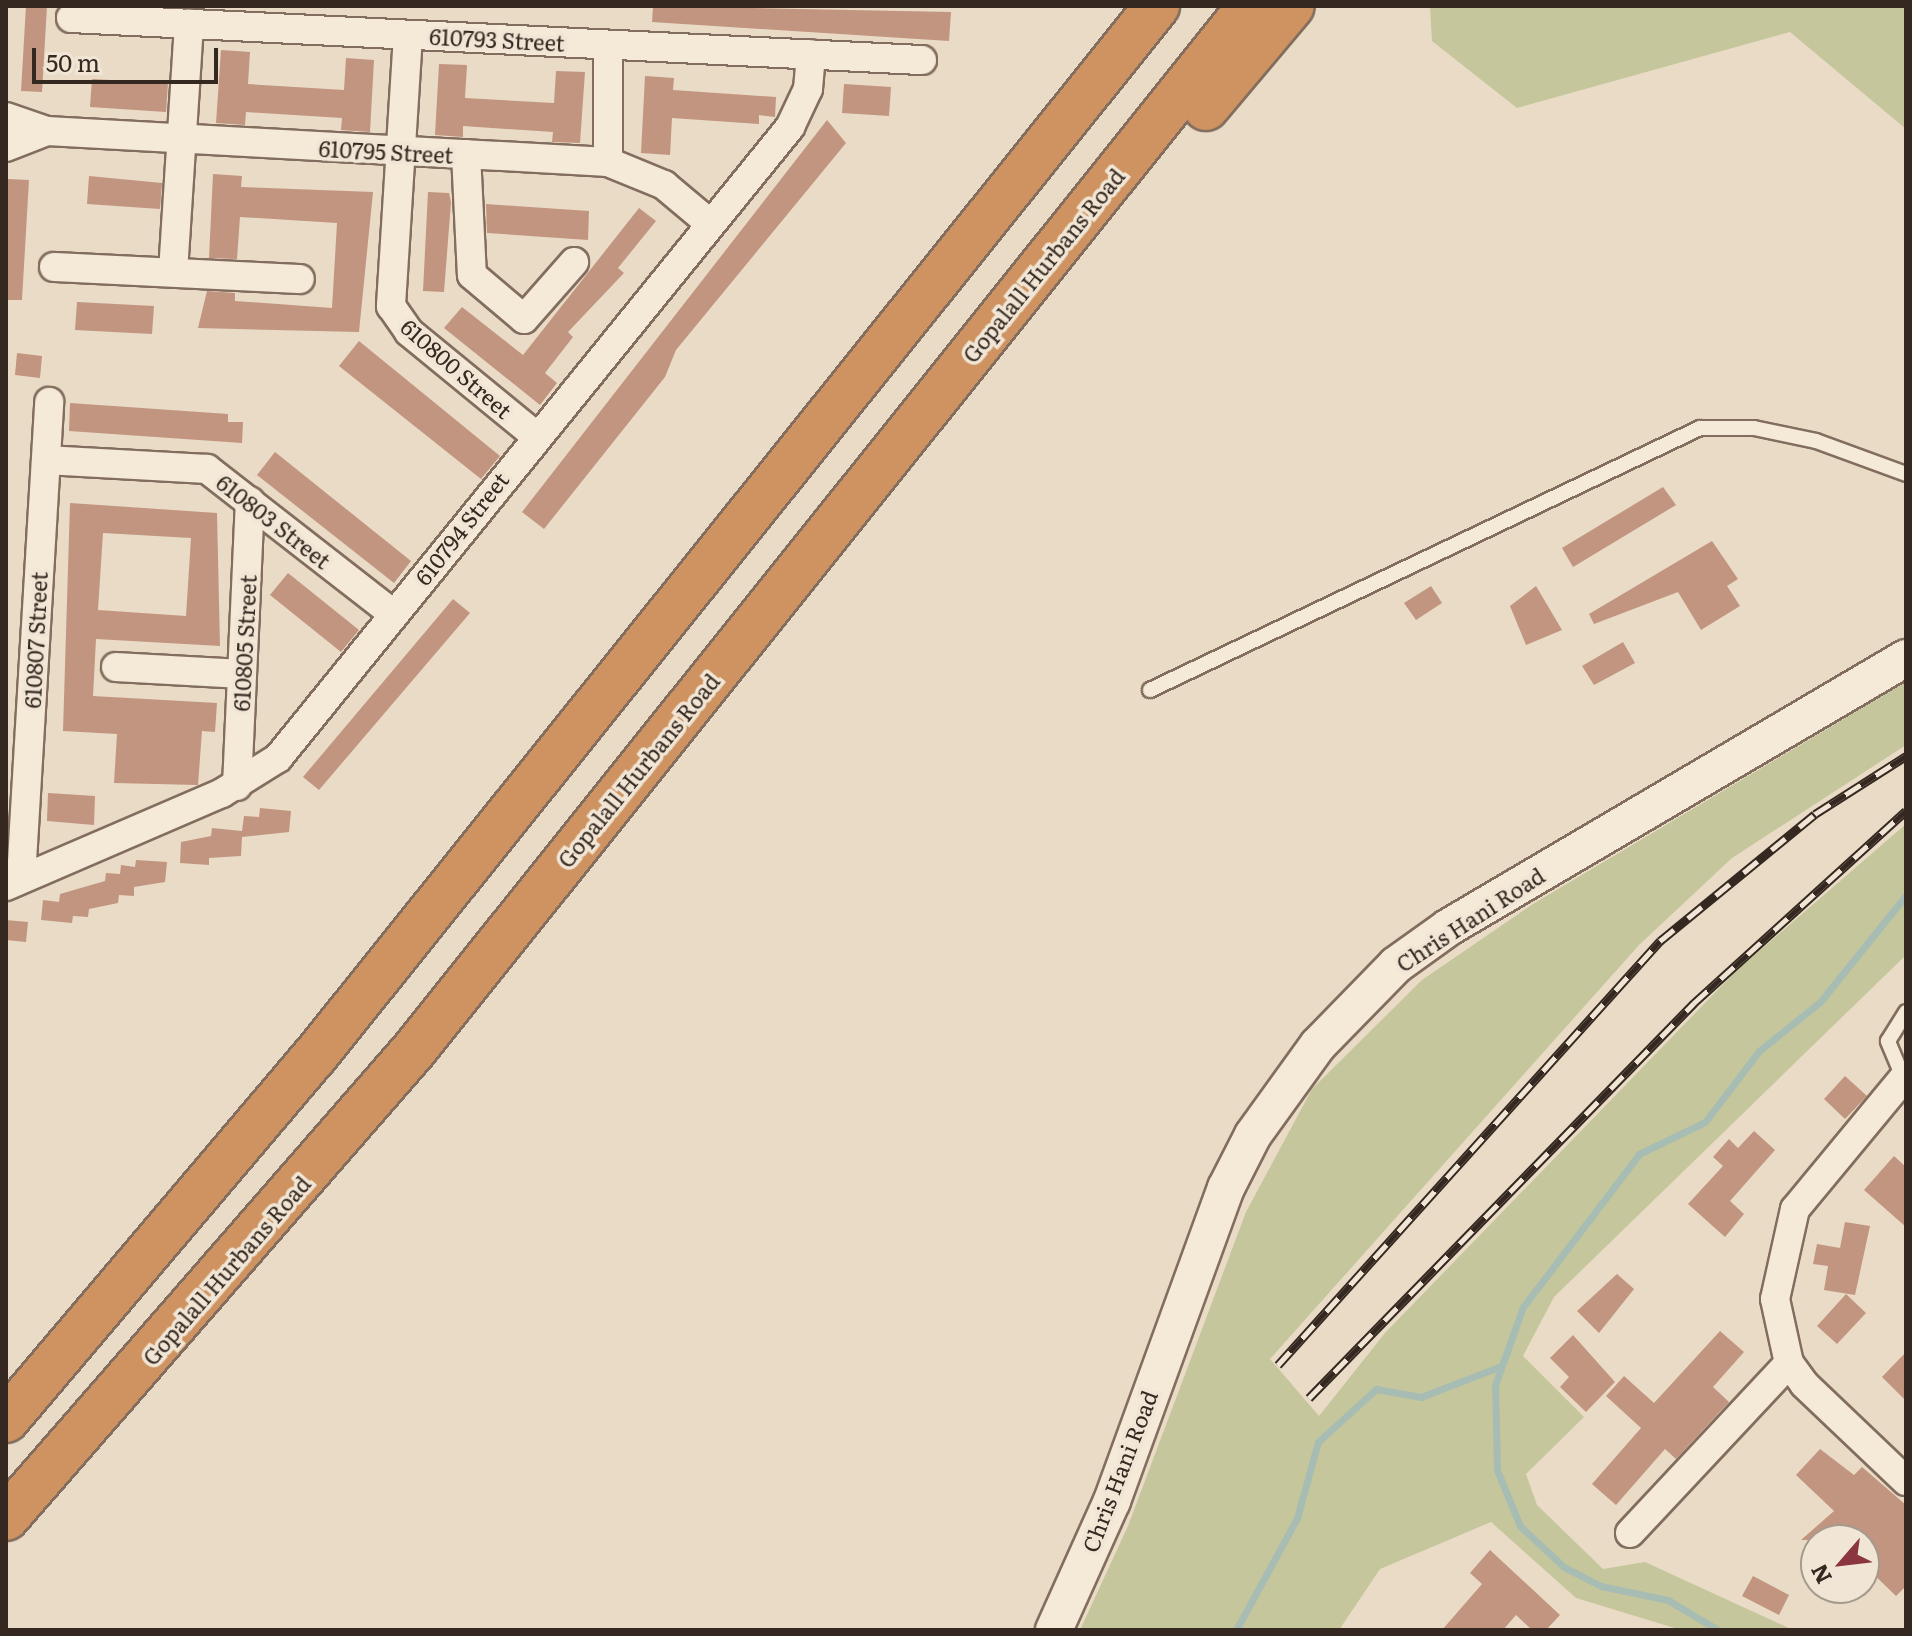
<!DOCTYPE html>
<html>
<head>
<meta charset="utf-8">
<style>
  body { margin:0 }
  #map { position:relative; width:1912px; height:1636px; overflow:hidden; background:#e9dbc6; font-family:Literata,serif }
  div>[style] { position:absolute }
  .green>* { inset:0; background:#c5c69b }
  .stream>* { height:7px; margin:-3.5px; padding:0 3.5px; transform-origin:3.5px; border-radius:3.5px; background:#a7bdb4 }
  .building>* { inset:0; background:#c29581 }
  .roads { filter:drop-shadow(2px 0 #826d5e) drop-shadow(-2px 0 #826d5e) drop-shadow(0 2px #826d5e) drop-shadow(0 -2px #826d5e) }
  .service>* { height:14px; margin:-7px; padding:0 7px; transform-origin:7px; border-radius:7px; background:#f5e9d8 }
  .minor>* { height:28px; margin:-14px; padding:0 14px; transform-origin:14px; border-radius:14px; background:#f5e9d8 }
  .tertiary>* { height:36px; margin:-18px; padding:0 18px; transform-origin:18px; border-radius:18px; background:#f5e9d8 }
  .motorway>* { height:44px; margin:-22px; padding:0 22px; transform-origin:22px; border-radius:22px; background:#ce9361 }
  .rail>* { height:9px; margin-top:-4.5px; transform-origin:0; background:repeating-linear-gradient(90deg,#f1e6d5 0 18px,#342820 0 36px); box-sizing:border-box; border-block:2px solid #342820 }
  span { translate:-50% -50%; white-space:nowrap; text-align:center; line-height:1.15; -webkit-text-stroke:7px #f1e6d5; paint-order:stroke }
  .street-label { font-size:22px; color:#342820 }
  .frame { position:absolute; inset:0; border:8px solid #342820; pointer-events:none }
  .north { position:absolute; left:1800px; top:1524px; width:80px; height:80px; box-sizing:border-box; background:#f1e6d5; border:2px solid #a59a8d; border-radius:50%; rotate:242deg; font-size:22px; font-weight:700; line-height:32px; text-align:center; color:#342820 }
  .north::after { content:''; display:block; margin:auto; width:28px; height:36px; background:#8a353f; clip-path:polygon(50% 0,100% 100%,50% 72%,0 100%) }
  .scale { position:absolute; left:32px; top:48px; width:186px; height:36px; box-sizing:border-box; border:4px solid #342820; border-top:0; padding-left:10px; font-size:24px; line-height:28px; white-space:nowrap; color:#342820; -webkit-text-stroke:6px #f1e6d5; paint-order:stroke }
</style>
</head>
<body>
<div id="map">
  <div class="green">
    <div style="clip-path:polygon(1430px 6px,1906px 6px,1906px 129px,1790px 32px,1517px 108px,1432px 41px)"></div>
    <div style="clip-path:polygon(1906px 682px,1906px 745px,1732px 858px,1639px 945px,1270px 1359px,1319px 1416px,1385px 1333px,1735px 972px,1906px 824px,1906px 955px,1554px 1297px,1523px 1356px,1584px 1417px,1526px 1474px,1537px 1505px,1603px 1569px,1645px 1562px,1793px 1630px,1681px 1630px,1576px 1598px,1491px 1522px,1380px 1569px,1339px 1630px,1080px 1630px,1128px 1526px,1246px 1212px,1312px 1089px,1422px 980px,1533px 904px)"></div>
  </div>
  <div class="stream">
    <div style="left:1236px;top:1630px;width:128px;rotate:-61.4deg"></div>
    <div style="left:1297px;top:1518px;width:79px;rotate:-74.6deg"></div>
    <div style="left:1318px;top:1442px;width:79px;rotate:-42.4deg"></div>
    <div style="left:1376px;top:1389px;width:46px;rotate:10.1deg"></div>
    <div style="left:1421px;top:1397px;width:86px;rotate:-21.2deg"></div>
    <div style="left:1718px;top:1630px;width:58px;rotate:-149deg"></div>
    <div style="left:1668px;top:1600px;width:68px;rotate:-168.2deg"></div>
    <div style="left:1601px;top:1586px;width:42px;rotate:-152.8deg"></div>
    <div style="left:1564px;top:1567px;width:60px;rotate:-137deg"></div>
    <div style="left:1520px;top:1526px;width:61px;rotate:-112.3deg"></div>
    <div style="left:1497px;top:1470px;width:85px;rotate:-91.3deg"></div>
    <div style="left:1495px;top:1385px;width:83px;rotate:-70.3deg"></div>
    <div style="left:1523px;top:1307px;width:192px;rotate:-52.8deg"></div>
    <div style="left:1639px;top:1154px;width:73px;rotate:-25.9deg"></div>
    <div style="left:1705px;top:1122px;width:89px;rotate:-52.7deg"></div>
    <div style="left:1759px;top:1051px;width:78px;rotate:-38.8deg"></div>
    <div style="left:1820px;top:1002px;width:137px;rotate:-51.2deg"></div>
  </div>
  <div class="building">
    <div style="clip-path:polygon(26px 6px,47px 6px,42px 92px,21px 91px)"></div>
    <div style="clip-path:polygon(653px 6px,951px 12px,949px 41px,652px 22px)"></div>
    <div style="clip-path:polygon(221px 50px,250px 52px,248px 84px,344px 90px,346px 58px,374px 60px,370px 132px,341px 130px,342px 118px,246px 112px,245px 125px,216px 123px)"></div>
    <div style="clip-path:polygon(439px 64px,467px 65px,465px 98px,554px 103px,556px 71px,585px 72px,580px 143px,552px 142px,553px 132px,463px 126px,463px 137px,435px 135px)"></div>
    <div style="clip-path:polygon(645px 76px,674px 78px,673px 90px,776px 97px,775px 117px,759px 115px,759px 124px,672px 118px,670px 155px,641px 153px)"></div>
    <div style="clip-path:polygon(92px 79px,168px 83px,166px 112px,90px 107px)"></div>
    <div style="clip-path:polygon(844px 84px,891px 87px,889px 116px,842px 113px)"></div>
    <div style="clip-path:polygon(827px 120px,846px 143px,676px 350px,665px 377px,544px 529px,522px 512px)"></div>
    <div style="clip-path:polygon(213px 174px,242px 176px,241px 187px,373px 192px,359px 332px,198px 328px,207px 291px,235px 293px,235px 301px,332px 308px,337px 223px,240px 217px,237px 259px,209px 258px)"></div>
    <div style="clip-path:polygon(89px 176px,162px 183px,160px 209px,87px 204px)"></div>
    <div style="clip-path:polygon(8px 179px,29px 180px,22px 300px,6px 300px)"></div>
    <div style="clip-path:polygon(428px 192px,449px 193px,451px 202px,444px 292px,423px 291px)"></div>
    <div style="clip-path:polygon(486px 204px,589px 211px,588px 240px,487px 233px)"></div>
    <div style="clip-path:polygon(639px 208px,656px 221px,618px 268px,624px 273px,568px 332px,573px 337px,545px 373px,557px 383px,540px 405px,444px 328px,462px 307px,523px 355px)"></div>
    <div style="clip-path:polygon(77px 302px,154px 306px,152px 334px,75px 330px)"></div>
    <div style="clip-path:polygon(359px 341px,500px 456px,481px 479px,339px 366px)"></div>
    <div style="clip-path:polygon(17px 353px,42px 356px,40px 378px,15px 375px)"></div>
    <div style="clip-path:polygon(70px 403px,228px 414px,228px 422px,243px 422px,242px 443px,69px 431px)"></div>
    <div style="clip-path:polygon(275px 452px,411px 561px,394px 583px,257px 475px)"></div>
    <div style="clip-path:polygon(1663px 487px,1676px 505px,1573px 567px,1562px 548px)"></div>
    <div style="clip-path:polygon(evenodd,70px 503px,217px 513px,220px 646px,96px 639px,93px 696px,217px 703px,215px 732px,202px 731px,198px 785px,114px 783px,117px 734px,63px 731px,70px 503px,103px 533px,191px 538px,186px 616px,98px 610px,103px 533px)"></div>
    <div style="clip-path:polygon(1712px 541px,1738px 579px,1727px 586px,1740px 606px,1701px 630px,1678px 592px,1594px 624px,1589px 614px)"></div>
    <div style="clip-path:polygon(288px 573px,359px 630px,341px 652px,270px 595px)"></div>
    <div style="clip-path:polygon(1431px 586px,1442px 603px,1416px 620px,1404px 603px)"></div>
    <div style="clip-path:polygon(1536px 586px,1562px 630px,1526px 645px,1510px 606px)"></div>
    <div style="clip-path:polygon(453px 599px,470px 613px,319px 790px,303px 777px)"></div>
    <div style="clip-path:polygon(1623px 642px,1635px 663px,1594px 685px,1582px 666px)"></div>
    <div style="clip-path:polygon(48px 793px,95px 796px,94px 825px,47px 821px)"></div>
    <div style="clip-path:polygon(260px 808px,291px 811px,289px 832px,242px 837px,241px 856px,209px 858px,209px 865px,180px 863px,181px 842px,211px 836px,212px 828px,242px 831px,244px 816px,259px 817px)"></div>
    <div style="clip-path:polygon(136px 860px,167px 862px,165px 882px,134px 887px,134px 896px,119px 895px,118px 903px,89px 909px,88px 917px,73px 916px,72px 923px,41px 920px,43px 900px,59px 902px,60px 894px,105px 881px,106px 873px,120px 874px,121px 865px,135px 867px)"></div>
    <div style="clip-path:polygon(6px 920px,28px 922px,26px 942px,6px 940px)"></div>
    <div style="clip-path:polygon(1845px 1076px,1867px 1096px,1845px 1119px,1824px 1099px)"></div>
    <div style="clip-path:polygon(1754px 1131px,1775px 1150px,1730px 1201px,1744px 1214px,1725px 1237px,1688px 1204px,1723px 1166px,1713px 1157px,1729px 1139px,1738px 1148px)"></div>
    <div style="clip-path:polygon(1894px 1156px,1906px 1167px,1906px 1227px,1864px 1190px)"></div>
    <div style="clip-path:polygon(1845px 1222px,1870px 1226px,1855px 1295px,1824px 1290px,1828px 1266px,1813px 1264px,1817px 1244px,1840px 1248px)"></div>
    <div style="clip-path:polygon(1617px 1274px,1634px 1289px,1599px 1333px,1577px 1311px)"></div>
    <div style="clip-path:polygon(1846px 1294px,1866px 1313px,1837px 1344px,1817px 1326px)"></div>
    <div style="clip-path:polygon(1720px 1331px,1744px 1352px,1713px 1387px,1729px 1402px,1676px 1459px,1665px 1449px,1616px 1505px,1592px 1484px,1641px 1428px,1606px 1396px,1624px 1376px,1654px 1403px)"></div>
    <div style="clip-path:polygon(1573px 1335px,1615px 1382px,1586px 1412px,1560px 1387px,1569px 1377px,1550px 1358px)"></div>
    <div style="clip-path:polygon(1906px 1352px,1906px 1401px,1882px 1377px)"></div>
    <div style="clip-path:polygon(1820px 1449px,1854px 1475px,1862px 1467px,1906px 1505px,1906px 1586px,1896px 1596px,1864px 1565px,1864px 1540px,1801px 1540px,1834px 1511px,1796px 1475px)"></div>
    <div style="clip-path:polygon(1490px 1550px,1560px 1615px,1546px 1630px,1532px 1630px,1516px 1615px,1503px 1630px,1442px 1630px,1482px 1584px,1470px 1573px)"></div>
    <div style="clip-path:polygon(1753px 1576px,1789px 1595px,1779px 1615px,1742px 1596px)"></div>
  </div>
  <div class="roads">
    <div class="service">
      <div style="left:1150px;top:690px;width:609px;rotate:-25.47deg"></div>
      <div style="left:1700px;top:428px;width:54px"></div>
      <div style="left:1754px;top:428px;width:63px;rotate:11.8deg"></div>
      <div style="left:1816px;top:441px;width:96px;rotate:20.1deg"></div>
      <div style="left:1903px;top:1077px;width:39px;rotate:-113deg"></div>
      <div style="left:1888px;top:1041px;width:34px;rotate:-58deg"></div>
    </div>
    <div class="minor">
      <div style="left:71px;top:18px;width:852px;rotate:2.83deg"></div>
      <div style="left:408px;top:35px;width:272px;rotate:93.6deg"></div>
      <div style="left:391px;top:306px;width:32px;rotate:55deg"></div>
      <div style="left:409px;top:332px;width:163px;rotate:39.3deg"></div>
      <div style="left:6px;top:117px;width:43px;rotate:18.9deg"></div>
      <div style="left:47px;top:131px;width:562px;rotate:3.16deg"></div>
      <div style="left:608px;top:162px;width:61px;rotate:22.3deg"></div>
      <div style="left:664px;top:185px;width:56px;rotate:39.9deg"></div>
      <div style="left:6px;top:147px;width:44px;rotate:-21.3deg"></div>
      <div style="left:466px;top:154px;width:121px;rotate:87.2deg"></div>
      <div style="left:472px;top:275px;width:68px;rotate:40.2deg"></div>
      <div style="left:524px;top:319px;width:76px;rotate:-48.7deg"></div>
      <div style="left:608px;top:162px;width:117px;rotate:-90deg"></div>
      <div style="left:54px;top:267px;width:246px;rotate:2.8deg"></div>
      <div style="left:173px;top:272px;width:249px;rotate:-86.3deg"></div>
      <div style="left:46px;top:460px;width:161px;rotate:3.2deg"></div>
      <div style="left:207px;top:469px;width:236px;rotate:37.9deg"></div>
      <div style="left:116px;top:667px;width:126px;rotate:3.2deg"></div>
      <div style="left:237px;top:786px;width:285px;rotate:-87.4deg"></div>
      <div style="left:21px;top:878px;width:477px;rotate:-86.6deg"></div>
      <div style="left:6px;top:886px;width:235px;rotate:-23.3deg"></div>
      <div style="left:222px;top:793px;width:66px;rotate:-32deg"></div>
      <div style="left:278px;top:758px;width:813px;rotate:-50.94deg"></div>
      <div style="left:790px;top:127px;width:42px;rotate:-64.7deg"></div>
      <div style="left:808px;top:89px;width:35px;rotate:-85deg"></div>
      <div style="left:1906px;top:1075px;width:174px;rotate:129.6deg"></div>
      <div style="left:1795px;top:1209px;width:92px;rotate:102.5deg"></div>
      <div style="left:1775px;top:1299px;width:66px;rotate:77.7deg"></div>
      <div style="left:1789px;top:1363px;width:26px;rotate:54deg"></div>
      <div style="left:1804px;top:1384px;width:141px;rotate:43.6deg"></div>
      <div style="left:1630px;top:1533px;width:233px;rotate:-46.9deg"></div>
    </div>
    <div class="tertiary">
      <div style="left:1054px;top:1630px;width:141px;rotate:-65.8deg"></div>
      <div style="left:1112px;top:1501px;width:333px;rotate:-70deg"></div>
      <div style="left:1226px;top:1188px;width:59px;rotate:-63deg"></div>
      <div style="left:1253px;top:1135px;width:111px;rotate:-54.2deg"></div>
      <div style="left:1318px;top:1045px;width:112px;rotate:-45.7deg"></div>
      <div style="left:1396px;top:965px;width:65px;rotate:-35.6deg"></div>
      <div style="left:1449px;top:927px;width:530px;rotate:-30.48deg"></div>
    </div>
    <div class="motorway">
      <div style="left:1206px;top:108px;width:133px;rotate:-49.9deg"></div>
      <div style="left:6px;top:1420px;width:477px;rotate:-49.7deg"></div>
      <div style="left:315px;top:1056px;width:1346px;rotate:-51.27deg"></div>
      <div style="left:6px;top:1518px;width:621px;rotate:-48.92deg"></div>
      <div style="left:414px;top:1050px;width:1337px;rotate:-51.31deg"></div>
    </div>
  </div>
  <div class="rail">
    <div style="left:1278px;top:1365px;width:571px;rotate:-47.98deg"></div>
    <div style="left:1660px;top:941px;width:200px;rotate:-39.3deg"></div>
    <div style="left:1815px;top:814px;width:108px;rotate:-32.5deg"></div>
    <div style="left:1309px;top:1398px;width:552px;rotate:-45.73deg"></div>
    <div style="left:1694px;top:1003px;width:286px;rotate:-42.2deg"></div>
  </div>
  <div class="street-label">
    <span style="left:497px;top:39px;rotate:3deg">610793 Street</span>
    <span style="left:386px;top:151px;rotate:3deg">610795 Street</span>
    <span style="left:1043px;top:265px;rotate:-51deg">Gopalall Hurbans Road</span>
    <span style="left:457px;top:368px;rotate:41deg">610800 Street</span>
    <span style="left:274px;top:521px;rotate:38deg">610803 Street</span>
    <span style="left:461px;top:528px;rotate:-52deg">610794 Street</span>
    <span style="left:35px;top:640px;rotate:-87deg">610807 Street</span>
    <span style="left:244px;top:643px;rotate:-87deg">610805 Street</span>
    <span style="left:638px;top:770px;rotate:-51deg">Gopalall Hurbans Road</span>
    <span style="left:1470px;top:919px;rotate:-33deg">Chris Hani Road</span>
    <span style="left:226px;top:1270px;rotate:-49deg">Gopalall Hurbans Road</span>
    <span style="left:1119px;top:1471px;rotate:-69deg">Chris Hani Road</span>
  </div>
  <div class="frame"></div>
  <div class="north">N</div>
  <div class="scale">50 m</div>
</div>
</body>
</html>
